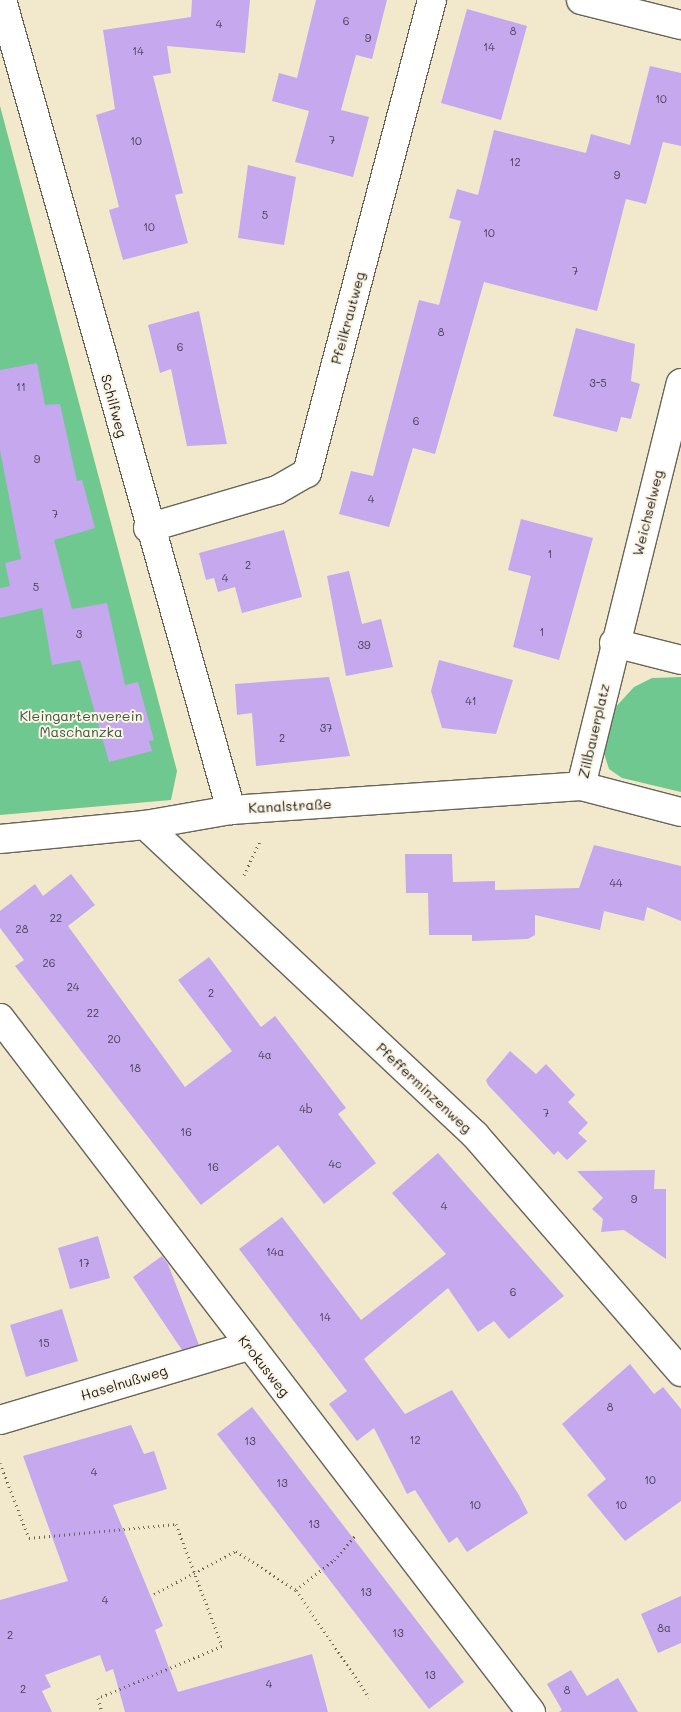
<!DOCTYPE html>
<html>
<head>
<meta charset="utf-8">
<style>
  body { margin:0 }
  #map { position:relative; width:681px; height:1712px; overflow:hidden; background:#f2e9cd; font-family:Mali,sans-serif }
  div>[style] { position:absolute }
  .green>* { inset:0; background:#6fc88f }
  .building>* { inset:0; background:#c5a8ee }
  .path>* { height:3px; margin-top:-1.5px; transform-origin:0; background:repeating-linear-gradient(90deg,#67645a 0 1px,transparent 0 5px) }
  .roads { filter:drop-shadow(1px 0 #67645a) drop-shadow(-1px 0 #67645a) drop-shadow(0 1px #67645a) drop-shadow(0 -1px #67645a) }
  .minor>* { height:28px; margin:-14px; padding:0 14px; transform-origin:14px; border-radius:14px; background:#fff }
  span { translate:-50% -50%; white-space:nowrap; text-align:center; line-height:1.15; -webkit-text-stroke:4px #fcf5e5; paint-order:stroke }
  .number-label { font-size:11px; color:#463f50 }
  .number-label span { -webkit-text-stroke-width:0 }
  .street-label { font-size:14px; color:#1c1c1c }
  .park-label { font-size:14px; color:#395844 }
</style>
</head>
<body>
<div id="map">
  <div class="green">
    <div style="clip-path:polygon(0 106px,177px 771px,171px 800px,0 815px)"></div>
    <div style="clip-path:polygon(681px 677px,681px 792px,622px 778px,609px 769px,602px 747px,613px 710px,634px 687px,652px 678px)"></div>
  </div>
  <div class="building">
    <div style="clip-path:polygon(192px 0,250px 0,245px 53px,167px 46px,171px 73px,153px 76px,183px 193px,175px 195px,188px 243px,123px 260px,109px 210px,119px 207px,96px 115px,115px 109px,103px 30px,191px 17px)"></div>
    <div style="clip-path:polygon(316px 0,387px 0,372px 59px,356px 55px,341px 110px,369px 117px,353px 177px,295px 162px,309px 111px,272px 101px,279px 73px,297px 78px)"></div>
    <div style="clip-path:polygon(467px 9px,527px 26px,501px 120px,441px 103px)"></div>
    <div style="clip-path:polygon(650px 66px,681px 73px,681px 146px,663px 142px,646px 204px,626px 199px,597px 311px,484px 282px,435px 454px,413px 448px,389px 527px,339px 514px,351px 471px,373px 476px,419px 300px,439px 305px,461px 221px,449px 218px,457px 189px,478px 195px,494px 130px,586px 153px,591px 134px,630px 145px)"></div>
    <div style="clip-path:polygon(248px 165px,296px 177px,284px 245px,238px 238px)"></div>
    <div style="clip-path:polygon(199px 311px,227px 444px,187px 446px,171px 369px,160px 373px,148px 325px)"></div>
    <div style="clip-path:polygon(576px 328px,635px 344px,631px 381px,640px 384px,631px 419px,621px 417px,617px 432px,553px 416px)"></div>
    <div style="clip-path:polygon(37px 363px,45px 405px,60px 404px,77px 481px,82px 480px,95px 528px,54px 540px,72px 609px,107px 603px,125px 685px,138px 682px,154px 740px,149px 741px,152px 751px,109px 762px,80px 660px,52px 665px,42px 608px,0 618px,0 588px,10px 586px,5px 563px,21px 559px,0 450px,0 370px)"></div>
    <div style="clip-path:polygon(521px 519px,593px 538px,559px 660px,513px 647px,531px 576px,508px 570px)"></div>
    <div style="clip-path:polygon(284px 530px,302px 597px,242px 613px,235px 587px,218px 592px,214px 578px,206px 580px,199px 553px)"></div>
    <div style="clip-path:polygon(349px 571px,362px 624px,381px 619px,393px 667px,346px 676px,327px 576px)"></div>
    <div style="clip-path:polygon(439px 660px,513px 680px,496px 734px,442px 728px,431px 691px)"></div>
    <div style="clip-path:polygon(329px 677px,350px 756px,256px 766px,252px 713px,237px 715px,235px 684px)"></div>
    <div style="clip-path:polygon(594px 845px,681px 866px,681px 921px,647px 907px,644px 921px,604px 911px,600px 930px,535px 915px,535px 935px,528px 939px,472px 941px,472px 935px,429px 935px,428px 893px,406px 893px,405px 854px,452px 854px,453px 882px,495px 881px,495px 890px,579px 888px)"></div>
    <div style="clip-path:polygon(71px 874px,95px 905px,68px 926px,185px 1087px,232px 1051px,178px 980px,209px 957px,261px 1027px,275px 1016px,346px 1108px,338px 1114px,376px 1163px,324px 1204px,278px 1145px,201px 1205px,15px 966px,24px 960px,0 928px,0 911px,35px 884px,43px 896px)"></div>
    <div style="clip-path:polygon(510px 1051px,536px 1074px,546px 1064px,575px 1095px,568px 1102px,588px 1123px,578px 1133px,587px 1141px,567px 1160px,558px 1151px,554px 1155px,488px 1085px,486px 1080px)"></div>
    <div style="clip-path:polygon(438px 1153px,564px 1296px,509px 1339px,494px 1321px,478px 1332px,448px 1288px,364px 1359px,405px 1414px,452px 1390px,519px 1495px,528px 1513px,467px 1552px,457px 1537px,449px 1543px,415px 1490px,407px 1494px,374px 1428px,357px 1441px,329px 1404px,347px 1391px,239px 1249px,282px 1217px,361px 1320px,446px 1254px,392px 1193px)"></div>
    <div style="clip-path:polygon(655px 1170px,654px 1189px,666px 1189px,666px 1259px,624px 1230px,601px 1232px,603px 1219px,592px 1209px,603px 1198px,577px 1171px)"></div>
    <div style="clip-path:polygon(98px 1236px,110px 1278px,70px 1289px,58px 1248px)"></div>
    <div style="clip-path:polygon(162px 1256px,168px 1264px,199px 1345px,182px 1350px,133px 1277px)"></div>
    <div style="clip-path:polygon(62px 1309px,78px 1361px,26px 1377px,10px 1325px)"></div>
    <div style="clip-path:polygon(630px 1364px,654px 1394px,663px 1387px,681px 1409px,681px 1501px,625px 1541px,587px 1495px,606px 1479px,562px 1424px)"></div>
    <div style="clip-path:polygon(252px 1407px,464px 1682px,429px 1709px,217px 1434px)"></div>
    <div style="clip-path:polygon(131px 1425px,144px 1454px,154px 1451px,167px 1489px,113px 1505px,163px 1626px,155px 1630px,178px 1692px,312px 1654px,328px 1712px,125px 1712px,113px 1669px,106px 1672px,100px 1655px,45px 1675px,51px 1687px,42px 1691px,52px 1712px,0 1712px,0 1600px,68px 1581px,23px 1456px)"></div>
    <div style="clip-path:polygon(681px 1596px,681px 1643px,658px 1653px,641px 1614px)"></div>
    <div style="clip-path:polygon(571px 1670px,587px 1696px,618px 1678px,638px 1712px,559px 1712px,562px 1710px,547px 1684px)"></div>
  </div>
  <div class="path">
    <div style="left:244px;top:875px;width:38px;rotate:-65deg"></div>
    <div style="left:0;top:1463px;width:80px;rotate:68.9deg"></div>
    <div style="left:29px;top:1538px;width:148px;rotate:-5.4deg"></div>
    <div style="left:176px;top:1524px;width:130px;rotate:69.3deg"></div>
    <div style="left:222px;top:1646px;width:134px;rotate:157.2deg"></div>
    <div style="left:98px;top:1698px;width:15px;rotate:74deg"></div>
    <div style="left:296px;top:1590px;width:48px;rotate:-38.3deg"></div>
    <div style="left:334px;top:1560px;width:33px;rotate:-49deg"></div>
    <div style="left:154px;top:1594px;width:93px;rotate:-27.7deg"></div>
    <div style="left:236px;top:1551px;width:72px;rotate:33deg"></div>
    <div style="left:296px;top:1590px;width:130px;rotate:55.7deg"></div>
  </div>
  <div class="roads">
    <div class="minor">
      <div style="left:2px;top:0;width:842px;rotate:74.21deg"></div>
      <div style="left:581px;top:0;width:103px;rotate:14deg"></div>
      <div style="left:148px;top:528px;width:134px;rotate:-16.4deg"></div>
      <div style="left:277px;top:490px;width:34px;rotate:-30deg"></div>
      <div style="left:307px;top:473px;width:489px;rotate:-75.2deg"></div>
      <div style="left:614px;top:643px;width:69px;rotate:14.2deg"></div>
      <div style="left:581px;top:786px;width:415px;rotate:-76.1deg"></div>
      <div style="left:145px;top:825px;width:453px;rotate:43.2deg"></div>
      <div style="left:475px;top:1135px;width:314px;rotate:49deg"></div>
      <div style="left:0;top:839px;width:146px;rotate:-5.5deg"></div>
      <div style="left:145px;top:825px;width:87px;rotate:-9.9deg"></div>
      <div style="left:231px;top:810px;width:351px;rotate:-3.9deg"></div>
      <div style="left:581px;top:786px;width:103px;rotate:14.6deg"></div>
      <div style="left:0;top:1018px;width:874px;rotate:52.58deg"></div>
      <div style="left:0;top:1420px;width:260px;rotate:-16.6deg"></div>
    </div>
  </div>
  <div class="number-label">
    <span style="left:346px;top:21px">6</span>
    <span style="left:219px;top:24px">4</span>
    <span style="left:513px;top:31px">8</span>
    <span style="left:368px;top:38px">9</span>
    <span style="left:489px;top:47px">14</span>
    <span style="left:138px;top:51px">14</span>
    <span style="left:661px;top:99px">10</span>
    <span style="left:332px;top:140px">7</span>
    <span style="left:136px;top:141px">10</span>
    <span style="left:515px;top:162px">12</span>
    <span style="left:617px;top:175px">9</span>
    <span style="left:265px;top:215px">5</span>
    <span style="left:149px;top:227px">10</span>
    <span style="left:489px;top:233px">10</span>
    <span style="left:575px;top:271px">7</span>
    <span style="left:441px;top:332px">8</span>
    <span style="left:180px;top:347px">6</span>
    <span style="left:598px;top:383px">3-5</span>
    <span style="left:21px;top:387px">11</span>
    <span style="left:416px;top:421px">6</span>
    <span style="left:37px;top:459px">9</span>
    <span style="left:371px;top:499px">4</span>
    <span style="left:55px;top:514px">7</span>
    <span style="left:550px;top:554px">1</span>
    <span style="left:248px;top:565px">2</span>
    <span style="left:225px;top:578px">4</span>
    <span style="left:36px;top:587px">5</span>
    <span style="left:542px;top:632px">1</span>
    <span style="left:79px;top:634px">3</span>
    <span style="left:364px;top:645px">39</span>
    <span style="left:471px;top:701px">41</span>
    <span style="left:326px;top:728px">37</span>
    <span style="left:282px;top:738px">2</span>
    <span style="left:616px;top:883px">44</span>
    <span style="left:56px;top:918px">22</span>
    <span style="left:22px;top:929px">28</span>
    <span style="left:49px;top:963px">26</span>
    <span style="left:73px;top:987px">24</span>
    <span style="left:211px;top:993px">2</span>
    <span style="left:93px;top:1013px">22</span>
    <span style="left:114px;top:1039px">20</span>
    <span style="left:265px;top:1055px">4a</span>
    <span style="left:135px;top:1068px">18</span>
    <span style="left:306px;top:1109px">4b</span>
    <span style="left:546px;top:1113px">7</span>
    <span style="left:186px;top:1132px">16</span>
    <span style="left:335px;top:1164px">4c</span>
    <span style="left:213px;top:1167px">16</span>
    <span style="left:634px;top:1199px">9</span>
    <span style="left:444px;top:1206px">4</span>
    <span style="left:275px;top:1252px">14a</span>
    <span style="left:84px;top:1263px">17</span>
    <span style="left:513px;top:1292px">6</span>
    <span style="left:325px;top:1317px">14</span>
    <span style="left:44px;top:1343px">15</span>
    <span style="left:610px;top:1407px">8</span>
    <span style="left:415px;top:1440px">12</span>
    <span style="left:250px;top:1441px">13</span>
    <span style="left:94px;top:1472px">4</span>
    <span style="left:650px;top:1480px">10</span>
    <span style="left:282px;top:1483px">13</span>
    <span style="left:475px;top:1505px">10</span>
    <span style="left:621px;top:1505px">10</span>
    <span style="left:314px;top:1524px">13</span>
    <span style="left:366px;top:1592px">13</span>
    <span style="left:105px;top:1600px">4</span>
    <span style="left:664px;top:1628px">8a</span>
    <span style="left:398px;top:1633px">13</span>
    <span style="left:10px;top:1635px">2</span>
    <span style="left:430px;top:1675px">13</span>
    <span style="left:269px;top:1684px">4</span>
    <span style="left:23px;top:1689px">2</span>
    <span style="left:567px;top:1690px">8</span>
  </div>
  <div class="street-label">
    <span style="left:348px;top:318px;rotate:-75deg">Pfeilkrautweg</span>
    <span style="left:114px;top:406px;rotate:75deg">Schilfweg</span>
    <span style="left:648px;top:513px;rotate:-76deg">Weichselweg</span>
    <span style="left:594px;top:731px;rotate:-77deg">Zillbauerplatz</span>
    <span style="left:290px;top:806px;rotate:-3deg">Kanalstraße</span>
    <span style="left:424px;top:1088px;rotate:43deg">Pfefferminzenweg</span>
    <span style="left:264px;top:1366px;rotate:52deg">Krokusweg</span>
    <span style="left:124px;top:1383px;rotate:-17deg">Haselnußweg</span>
  </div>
  <div class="park-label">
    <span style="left:81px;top:724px">Kleingartenverein<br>Maschanzka</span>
  </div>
</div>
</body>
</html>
